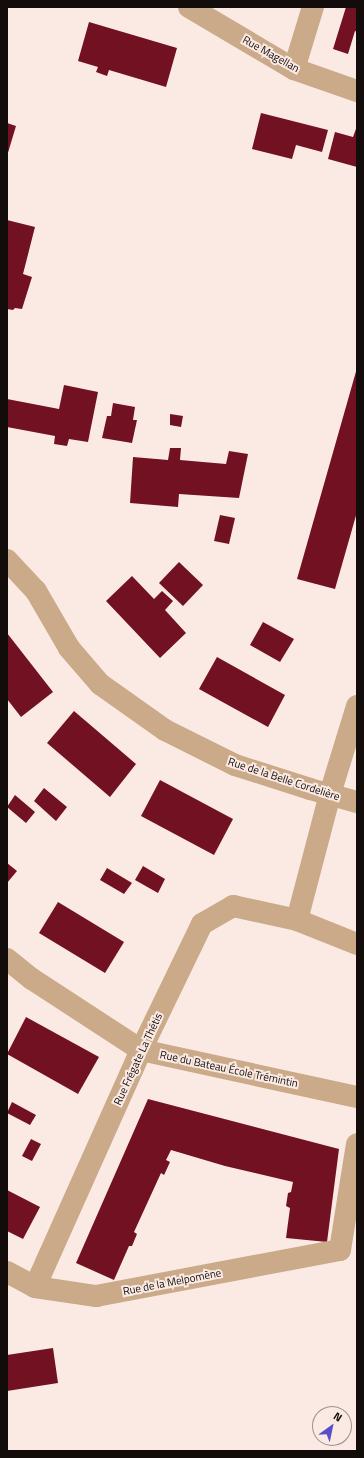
<!DOCTYPE html>
<html>
<head>
<meta charset="utf-8">
<style>
  body { margin:0 }
  #map { position:relative; width:364px; height:1458px; overflow:hidden; background:#fbeae4; font-family:"Titillium Web",sans-serif }
  div>[style] { position:absolute }
  .building>* { inset:0; background:#711121 }
  .minor>* { height:22px; margin:-11px; padding:0 11px; transform-origin:11px; border-radius:11px; background:#caaa89 }
  span { translate:-50% -50%; white-space:nowrap; text-align:center; line-height:1.15; -webkit-text-stroke:4px #fbeae4; paint-order:stroke }
  .street-label { font-size:11px; color:#120d0a }
  .frame { position:absolute; inset:0; border:8px solid #120d0a; pointer-events:none }
  .north { position:absolute; left:312px; top:1406px; width:40px; height:40px; box-sizing:border-box; background:#fbeae4; border:1px solid #9e928d; border-radius:50%; rotate:33deg; font-size:11px; font-weight:700; line-height:16px; text-align:center; color:#120d0a }
  .north::after { content:''; display:block; margin:auto; width:14px; height:18px; background:#5850c8; clip-path:polygon(50% 0,100% 100%,50% 72%,0 100%) }
</style>
</head>
<body>
<div id="map">
  <div class="building">
    <div style="clip-path:polygon(346px 7px,357px 7px,357px 32px,355px 31px,348px 54px,333px 49px)"></div>
    <div style="clip-path:polygon(89px 22px,177px 48px,166px 87px,109px 70px,107px 76px,96px 72px,98px 67px,78px 61px)"></div>
    <div style="clip-path:polygon(261px 113px,328px 130px,322px 152px,296px 145px,292px 159px,252px 149px)"></div>
    <div style="clip-path:polygon(7px 123px,16px 126px,7px 156px)"></div>
    <div style="clip-path:polygon(357px 126px,357px 167px,328px 159px,335px 132px,353px 137px)"></div>
    <div style="clip-path:polygon(7px 220px,35px 227px,23px 274px,32px 277px,22px 309px,15px 308px,13px 310px,7px 309px)"></div>
    <div style="clip-path:polygon(357px 368px,357px 512px,335px 589px,297px 579px)"></div>
    <div style="clip-path:polygon(64px 385px,98px 392px,88px 442px,69px 439px,67px 446px,54px 444px,55px 436px,7px 427px,7px 399px,59px 409px)"></div>
    <div style="clip-path:polygon(113px 403px,135px 407px,133px 420px,137px 420px,132px 443px,102px 438px,107px 416px,111px 416px)"></div>
    <div style="clip-path:polygon(170px 414px,183px 416px,181px 427px,170px 425px)"></div>
    <div style="clip-path:polygon(170px 448px,181px 448px,180px 460px,226px 464px,229px 451px,248px 454px,239px 498px,179px 494px,178px 507px,130px 503px,133px 457px,168px 460px)"></div>
    <div style="clip-path:polygon(220px 515px,235px 518px,229px 544px,214px 541px)"></div>
    <div style="clip-path:polygon(179px 562px,203px 585px,183px 606px,159px 583px)"></div>
    <div style="clip-path:polygon(132px 576px,154px 599px,162px 591px,173px 601px,165px 610px,186px 633px,160px 658px,106px 601px)"></div>
    <div style="clip-path:polygon(263px 622px,294px 639px,280px 662px,250px 645px)"></div>
    <div style="clip-path:polygon(7px 633px,53px 692px,21px 717px,7px 699px)"></div>
    <div style="clip-path:polygon(217px 657px,285px 695px,268px 727px,199px 689px)"></div>
    <div style="clip-path:polygon(74px 711px,136px 764px,110px 797px,47px 743px)"></div>
    <div style="clip-path:polygon(160px 780px,233px 819px,214px 855px,141px 816px)"></div>
    <div style="clip-path:polygon(44px 788px,67px 807px,56px 821px,34px 801px)"></div>
    <div style="clip-path:polygon(15px 795px,35px 812px,26px 823px,7px 807px)"></div>
    <div style="clip-path:polygon(7px 863px,17px 871px,7px 883px)"></div>
    <div style="clip-path:polygon(143px 866px,165px 879px,158px 893px,135px 880px)"></div>
    <div style="clip-path:polygon(107px 868px,132px 883px,124px 894px,100px 880px)"></div>
    <div style="clip-path:polygon(58px 902px,124px 942px,105px 973px,39px 933px)"></div>
    <div style="clip-path:polygon(26px 1017px,99px 1057px,78px 1094px,7px 1054px)"></div>
    <div style="clip-path:polygon(148px 1099px,339px 1149px,327px 1242px,286px 1238px,290px 1208px,286px 1206px,288px 1193px,291px 1192px,293px 1182px,225px 1166px,171px 1150px,166px 1160px,170px 1162px,165px 1173px,164px 1175px,161px 1173px,134px 1232px,137px 1234px,132px 1246px,129px 1246px,114px 1280px,76px 1263px)"></div>
    <div style="clip-path:polygon(12px 1102px,36px 1115px,30px 1125px,7px 1113px)"></div>
    <div style="clip-path:polygon(31px 1139px,41px 1144px,32px 1161px,22px 1156px)"></div>
    <div style="clip-path:polygon(7px 1190px,40px 1207px,23px 1239px,7px 1231px)"></div>
    <div style="clip-path:polygon(53px 1348px,58px 1383px,7px 1391px,7px 1355px)"></div>
  </div>
  <div class="minor">
    <div style="left:189px;top:7px;width:122px;rotate:30.6deg"></div>
    <div style="left:294px;top:69px;width:67px;rotate:19.2deg"></div>
    <div style="left:294px;top:69px;width:65px;rotate:-73deg"></div>
    <div style="left:7px;top:560px;width:42px;rotate:46.9deg"></div>
    <div style="left:36px;top:591px;width:66px;rotate:59.9deg"></div>
    <div style="left:69px;top:648px;width:48px;rotate:49.3deg"></div>
    <div style="left:100px;top:684px;width:80px;rotate:35.3deg"></div>
    <div style="left:165px;top:730px;width:78px;rotate:26.6deg"></div>
    <div style="left:235px;top:765px;width:79px;rotate:17.7deg"></div>
    <div style="left:310px;top:789px;width:49px;rotate:15.5deg"></div>
    <div style="left:297px;top:920px;width:130px;rotate:-75.3deg"></div>
    <div style="left:330px;top:794px;width:92px;rotate:-72.9deg"></div>
    <div style="left:7px;top:959px;width:32px;rotate:39deg"></div>
    <div style="left:32px;top:979px;width:130px;rotate:33.1deg"></div>
    <div style="left:141px;top:1050px;width:221px;rotate:12.3deg"></div>
    <div style="left:7px;top:1272px;width:32px;rotate:28deg"></div>
    <div style="left:35px;top:1287px;width:62px;rotate:8.4deg"></div>
    <div style="left:96px;top:1296px;width:248px;rotate:-10.7deg"></div>
    <div style="left:340px;top:1250px;width:107px;rotate:-80.9deg"></div>
    <div style="left:35px;top:1287px;width:260px;rotate:-65.9deg"></div>
    <div style="left:141px;top:1050px;width:140px;rotate:-64.2deg"></div>
    <div style="left:202px;top:924px;width:36px;rotate:-30deg"></div>
    <div style="left:233px;top:906px;width:66px;rotate:12.3deg"></div>
    <div style="left:297px;top:920px;width:65px;rotate:21.8deg"></div>
  </div>
  <div class="street-label">
    <span style="left:271px;top:54px;rotate:29deg">Rue Magellan</span>
    <span style="left:284px;top:779px;rotate:18deg">Rue de la Belle Cordelière</span>
    <span style="left:138px;top:1059px;rotate:-65deg">Rue Frégate La Thétis</span>
    <span style="left:229px;top:1069px;rotate:12deg">Rue du Bateau École Trémintin</span>
    <span style="left:172px;top:1282px;rotate:-11deg">Rue de la Melpomène</span>
  </div>
  <div class="frame"></div>
  <div class="north">N</div>
</div>
</body>
</html>
